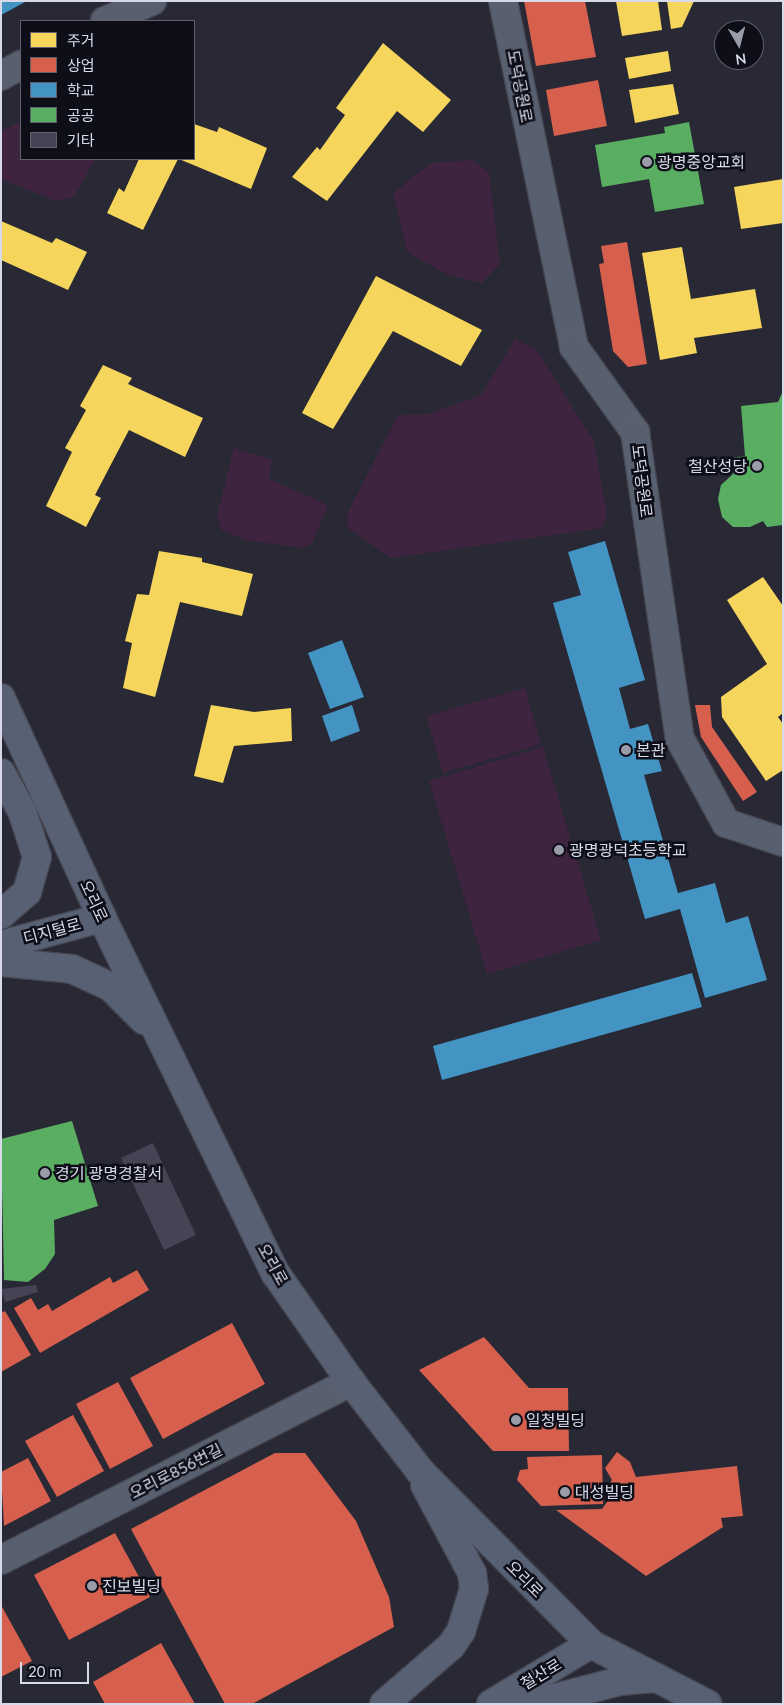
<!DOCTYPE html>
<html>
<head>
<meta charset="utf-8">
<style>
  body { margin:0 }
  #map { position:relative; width:784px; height:1705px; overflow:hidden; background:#282935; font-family:Lato,"Noto Sans KR",sans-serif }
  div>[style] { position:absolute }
  .green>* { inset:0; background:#3f243f }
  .homes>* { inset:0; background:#f6d55c }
  .shops>* { inset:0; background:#d6604d }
  .schools>* { inset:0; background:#4393c3 }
  .public>* { inset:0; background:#5aae61 }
  .building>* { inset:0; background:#484255 }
  .roads { filter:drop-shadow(1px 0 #454651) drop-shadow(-1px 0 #454651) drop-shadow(0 1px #454651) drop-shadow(0 -1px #454651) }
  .minor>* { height:28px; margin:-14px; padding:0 14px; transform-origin:14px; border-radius:14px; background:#58606f }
  .major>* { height:28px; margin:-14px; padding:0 14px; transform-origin:14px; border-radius:14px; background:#586073 }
  .dots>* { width:14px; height:14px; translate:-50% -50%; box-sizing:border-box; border:2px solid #0e0e18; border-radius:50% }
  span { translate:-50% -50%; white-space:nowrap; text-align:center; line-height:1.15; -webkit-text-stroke:5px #0e0e18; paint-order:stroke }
  .street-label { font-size:16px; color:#d9dae9 }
  .poi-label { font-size:16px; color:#d9dae9 }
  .left { translate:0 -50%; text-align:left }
  .right { translate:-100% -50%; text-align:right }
  .frame { position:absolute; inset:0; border:2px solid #d9dae9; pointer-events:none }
  .legend { position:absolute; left:20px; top:20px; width:175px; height:140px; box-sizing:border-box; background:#0e0e18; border:1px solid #5f606c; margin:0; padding:6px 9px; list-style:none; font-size:15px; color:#d9dae9 }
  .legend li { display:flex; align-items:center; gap:10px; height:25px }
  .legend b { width:25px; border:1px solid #5f606c }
  .north { position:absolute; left:714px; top:20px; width:50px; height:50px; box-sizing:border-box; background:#0e0e18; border:1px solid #5f606c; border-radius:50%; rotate:172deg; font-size:14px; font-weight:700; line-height:20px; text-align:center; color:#d9dae9 }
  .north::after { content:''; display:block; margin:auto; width:18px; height:22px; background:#9b9caa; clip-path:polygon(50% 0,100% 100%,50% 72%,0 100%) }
  .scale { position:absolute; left:20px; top:1662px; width:69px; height:22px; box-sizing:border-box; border:2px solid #d9dae9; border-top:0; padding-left:6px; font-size:15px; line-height:18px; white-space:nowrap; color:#d9dae9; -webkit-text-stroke:4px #0e0e18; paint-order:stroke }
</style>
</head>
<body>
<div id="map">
  <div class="green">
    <div style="clip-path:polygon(21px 121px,21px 159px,95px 159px,74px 197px,56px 201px,1px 179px,1px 132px)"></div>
    <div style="clip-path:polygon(472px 160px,489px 172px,500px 264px,482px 283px,446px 274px,407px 252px,393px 193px,431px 163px)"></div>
    <div style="clip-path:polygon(515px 339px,536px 349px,594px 442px,607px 513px,602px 528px,391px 558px,348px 528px,347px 514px,398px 415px,429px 414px,481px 395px)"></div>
    <div style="clip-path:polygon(234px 448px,272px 460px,269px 479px,328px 505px,312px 544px,301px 548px,246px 540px,221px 530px,217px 516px)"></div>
    <div style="clip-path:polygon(525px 688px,541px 744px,443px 773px,426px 716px)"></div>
    <div style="clip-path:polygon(543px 747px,601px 940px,487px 974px,429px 781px)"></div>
  </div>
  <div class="homes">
    <div style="clip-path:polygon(616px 1px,658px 1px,662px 30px,622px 36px)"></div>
    <div style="clip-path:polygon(667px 1px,694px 1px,682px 27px,671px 29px)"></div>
    <div style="clip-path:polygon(383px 43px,451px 100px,423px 132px,397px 111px,327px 201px,292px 177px,317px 147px,320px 150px,345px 115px,336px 108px)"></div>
    <div style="clip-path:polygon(668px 51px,671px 71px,629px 79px,625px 58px)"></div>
    <div style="clip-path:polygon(673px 84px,679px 114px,635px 123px,629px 90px)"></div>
    <div style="clip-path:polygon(194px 124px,217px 132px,219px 127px,267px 148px,251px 189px,179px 159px,194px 159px)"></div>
    <div style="clip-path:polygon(139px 159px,178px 159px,143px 230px,107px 213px,119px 188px,124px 192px)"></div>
    <div style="clip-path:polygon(783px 179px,783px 223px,741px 229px,734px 187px)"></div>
    <div style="clip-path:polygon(1px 221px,52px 243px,56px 238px,87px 252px,68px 290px,1px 260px)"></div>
    <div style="clip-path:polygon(682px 247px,691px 299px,755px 289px,762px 328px,694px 338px,697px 353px,660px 360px,642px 253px)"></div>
    <div style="clip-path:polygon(376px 276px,482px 330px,461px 366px,393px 331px,333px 429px,302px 413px)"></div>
    <div style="clip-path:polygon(103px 365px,132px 378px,128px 384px,203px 418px,185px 457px,129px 430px,95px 495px,101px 498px,86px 527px,46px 506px,72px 452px,65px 448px,86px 410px,80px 406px)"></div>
    <div style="clip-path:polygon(159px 551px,202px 558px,202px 562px,253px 574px,242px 616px,180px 602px,155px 697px,123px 688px,132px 643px,125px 641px,137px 594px,149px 595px)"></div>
    <div style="clip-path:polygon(763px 577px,783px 606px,783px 713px,778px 717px,783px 724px,783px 770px,766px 781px,722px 717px,721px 697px,767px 664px,727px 600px)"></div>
    <div style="clip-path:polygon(211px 705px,254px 712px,291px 708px,292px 741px,234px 746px,223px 783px,194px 776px)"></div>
  </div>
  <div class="shops">
    <div style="clip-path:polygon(524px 1px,585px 1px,596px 57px,536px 66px)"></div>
    <div style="clip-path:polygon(598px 80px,607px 126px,554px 136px,546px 90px)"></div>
    <div style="clip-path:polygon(627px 242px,647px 364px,628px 367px,613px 351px,599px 264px,604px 263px,601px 246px)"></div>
    <div style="clip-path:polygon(695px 705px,710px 705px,712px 727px,757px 792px,743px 801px,701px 737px)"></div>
    <div style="clip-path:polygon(137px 1270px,149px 1290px,40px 1353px,14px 1308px,31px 1298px,38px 1310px,48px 1304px,52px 1311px,110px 1277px,113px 1283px)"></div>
    <div style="clip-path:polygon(5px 1311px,31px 1355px,1px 1372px,1px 1313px)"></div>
    <div style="clip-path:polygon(232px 1323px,265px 1384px,163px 1439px,130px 1378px)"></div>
    <div style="clip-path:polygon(484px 1337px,529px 1388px,568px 1388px,569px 1451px,493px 1451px,419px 1370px)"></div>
    <div style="clip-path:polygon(118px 1382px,153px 1446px,110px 1469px,76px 1404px)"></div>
    <div style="clip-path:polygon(73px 1415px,104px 1471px,57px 1497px,25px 1441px)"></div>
    <div style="clip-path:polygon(617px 1452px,630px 1462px,636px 1477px,737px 1466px,743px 1516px,721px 1518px,723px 1527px,646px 1576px,556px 1510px,602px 1509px,614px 1492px,607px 1487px,612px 1480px,605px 1468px)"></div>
    <div style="clip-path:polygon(275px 1453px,305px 1453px,356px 1521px,389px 1597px,394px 1627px,252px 1704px,225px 1704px,131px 1529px)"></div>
    <div style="clip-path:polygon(602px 1455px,603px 1504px,541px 1506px,517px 1480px,520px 1470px,528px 1469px,527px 1457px)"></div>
    <div style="clip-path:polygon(28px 1458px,51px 1501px,4px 1526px,1px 1472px)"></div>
    <div style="clip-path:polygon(115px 1533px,150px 1597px,69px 1640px,34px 1575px)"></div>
    <div style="clip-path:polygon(1px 1605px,32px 1661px,1px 1677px)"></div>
    <div style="clip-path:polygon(161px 1643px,195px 1704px,105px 1704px,93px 1682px)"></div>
  </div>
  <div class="schools">
    <div style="clip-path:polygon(1px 1px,27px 1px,1px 15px)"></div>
    <div style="clip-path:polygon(605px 541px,645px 680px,619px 688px,630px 729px,648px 724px,662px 771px,644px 775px,678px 893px,715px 883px,726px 923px,748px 916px,767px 980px,705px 998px,680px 909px,645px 919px,553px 603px,581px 595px,568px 552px)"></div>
    <div style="clip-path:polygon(342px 640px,364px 697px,330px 709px,308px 653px)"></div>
    <div style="clip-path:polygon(352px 705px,360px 731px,331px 742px,322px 716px)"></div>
    <div style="clip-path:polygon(692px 973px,702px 1007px,442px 1080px,433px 1046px)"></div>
  </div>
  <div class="public">
    <div style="clip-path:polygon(689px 122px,704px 204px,655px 212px,649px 179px,602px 187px,595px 145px,665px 133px,664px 127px)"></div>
    <div style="clip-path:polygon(783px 391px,783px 525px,767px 527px,763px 521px,750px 527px,733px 527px,722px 517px,718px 499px,721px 485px,733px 474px,731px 458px,745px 456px,741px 406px,778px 402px)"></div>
    <div style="clip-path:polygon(72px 1121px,98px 1206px,54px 1220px,55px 1254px,45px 1269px,28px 1282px,4px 1280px,1px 1139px)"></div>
  </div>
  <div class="building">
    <div style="clip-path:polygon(153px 1143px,196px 1235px,164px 1250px,121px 1158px)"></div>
    <div style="clip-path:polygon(36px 1285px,38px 1292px,5px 1302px,1px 1289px)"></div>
  </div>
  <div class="roads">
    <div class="minor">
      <div style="left:503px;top:1px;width:353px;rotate:78.4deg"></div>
      <div style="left:574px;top:347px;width:105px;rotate:54.3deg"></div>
      <div style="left:635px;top:432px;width:310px;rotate:81.7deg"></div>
      <div style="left:680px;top:739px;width:96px;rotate:61.3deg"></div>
      <div style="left:726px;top:823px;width:60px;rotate:18.4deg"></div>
      <div style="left:105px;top:21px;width:51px;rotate:-23.1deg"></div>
      <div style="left:1px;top:76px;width:23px;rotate:-29deg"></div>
      <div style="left:1px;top:1560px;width:393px;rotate:-27deg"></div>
    </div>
    <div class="major">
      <div style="left:1px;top:698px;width:242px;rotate:65.3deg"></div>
      <div style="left:102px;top:918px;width:396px;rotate:64deg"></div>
      <div style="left:276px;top:1274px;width:131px;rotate:55.2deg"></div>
      <div style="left:351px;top:1382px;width:113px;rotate:52.2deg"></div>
      <div style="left:420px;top:1471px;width:243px;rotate:45.3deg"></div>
      <div style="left:591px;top:1644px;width:131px;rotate:27.3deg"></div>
      <div style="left:1px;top:773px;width:43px;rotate:61.1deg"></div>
      <div style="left:22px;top:811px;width:48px;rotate:71.9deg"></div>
      <div style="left:37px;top:857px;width:36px;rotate:106deg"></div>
      <div style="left:27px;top:892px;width:35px;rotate:139deg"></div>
      <div style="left:1px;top:945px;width:105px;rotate:-15deg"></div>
      <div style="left:1px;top:962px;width:71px;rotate:5.6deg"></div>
      <div style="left:72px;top:969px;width:43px;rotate:24.8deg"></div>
      <div style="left:111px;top:987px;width:47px;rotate:45deg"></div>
      <div style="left:384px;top:1704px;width:89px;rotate:-40.9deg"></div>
      <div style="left:451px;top:1646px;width:18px;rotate:-56deg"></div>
      <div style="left:461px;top:1631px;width:44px;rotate:-72.8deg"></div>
      <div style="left:474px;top:1589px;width:16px;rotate:-97deg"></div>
      <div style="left:472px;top:1573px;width:100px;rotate:-118.1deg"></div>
      <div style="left:491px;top:1704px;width:117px;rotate:-31deg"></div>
      <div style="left:532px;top:1704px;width:91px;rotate:-14.6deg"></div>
      <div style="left:620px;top:1681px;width:37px;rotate:-5deg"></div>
    </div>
  </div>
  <div class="dots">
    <div style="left:647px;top:162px;background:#9b9caa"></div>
    <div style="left:757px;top:466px;background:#9b9caa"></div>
    <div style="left:626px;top:750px;background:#9b9caa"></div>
    <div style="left:559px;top:850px;background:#9b9caa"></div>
    <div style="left:45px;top:1173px;background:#9b9caa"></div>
    <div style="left:516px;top:1420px;background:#9b9caa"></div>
    <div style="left:565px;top:1492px;background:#9b9caa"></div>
    <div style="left:92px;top:1586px;background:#9b9caa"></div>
  </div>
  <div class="street-label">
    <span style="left:520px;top:86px;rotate:79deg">도덕공원로</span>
    <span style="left:642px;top:481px;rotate:83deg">도덕공원로</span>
    <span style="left:94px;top:901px;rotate:65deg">오리로</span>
    <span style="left:52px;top:931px;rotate:-15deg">디지털로</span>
    <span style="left:273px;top:1264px;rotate:61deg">오리로</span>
    <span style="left:176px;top:1471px;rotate:-27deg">오리로856번길</span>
    <span style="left:525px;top:1579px;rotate:45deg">오리로</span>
    <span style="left:541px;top:1674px;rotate:-31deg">철산로</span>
  </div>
  <div class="poi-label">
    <span class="left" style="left:657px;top:162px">광명중앙교회</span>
    <span class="right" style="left:747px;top:466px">철산성당</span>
    <span class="left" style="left:636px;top:750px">본관</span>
    <span class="left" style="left:569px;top:850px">광명광덕초등학교</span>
    <span class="left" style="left:55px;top:1173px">경기 광명경찰서</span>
    <span class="left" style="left:526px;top:1420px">일청빌딩</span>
    <span class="left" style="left:575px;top:1492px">대성빌딩</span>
    <span class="left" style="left:102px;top:1586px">진보빌딩</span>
  </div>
  <div class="frame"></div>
  <ul class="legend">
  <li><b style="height:14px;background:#f6d55c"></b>주거</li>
  <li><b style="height:14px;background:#d6604d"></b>상업</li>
  <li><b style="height:14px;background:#4393c3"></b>학교</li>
  <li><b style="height:14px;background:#5aae61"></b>공공</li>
  <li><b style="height:14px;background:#484255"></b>기타</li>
  </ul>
  <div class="north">N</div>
  <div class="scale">20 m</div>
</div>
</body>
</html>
